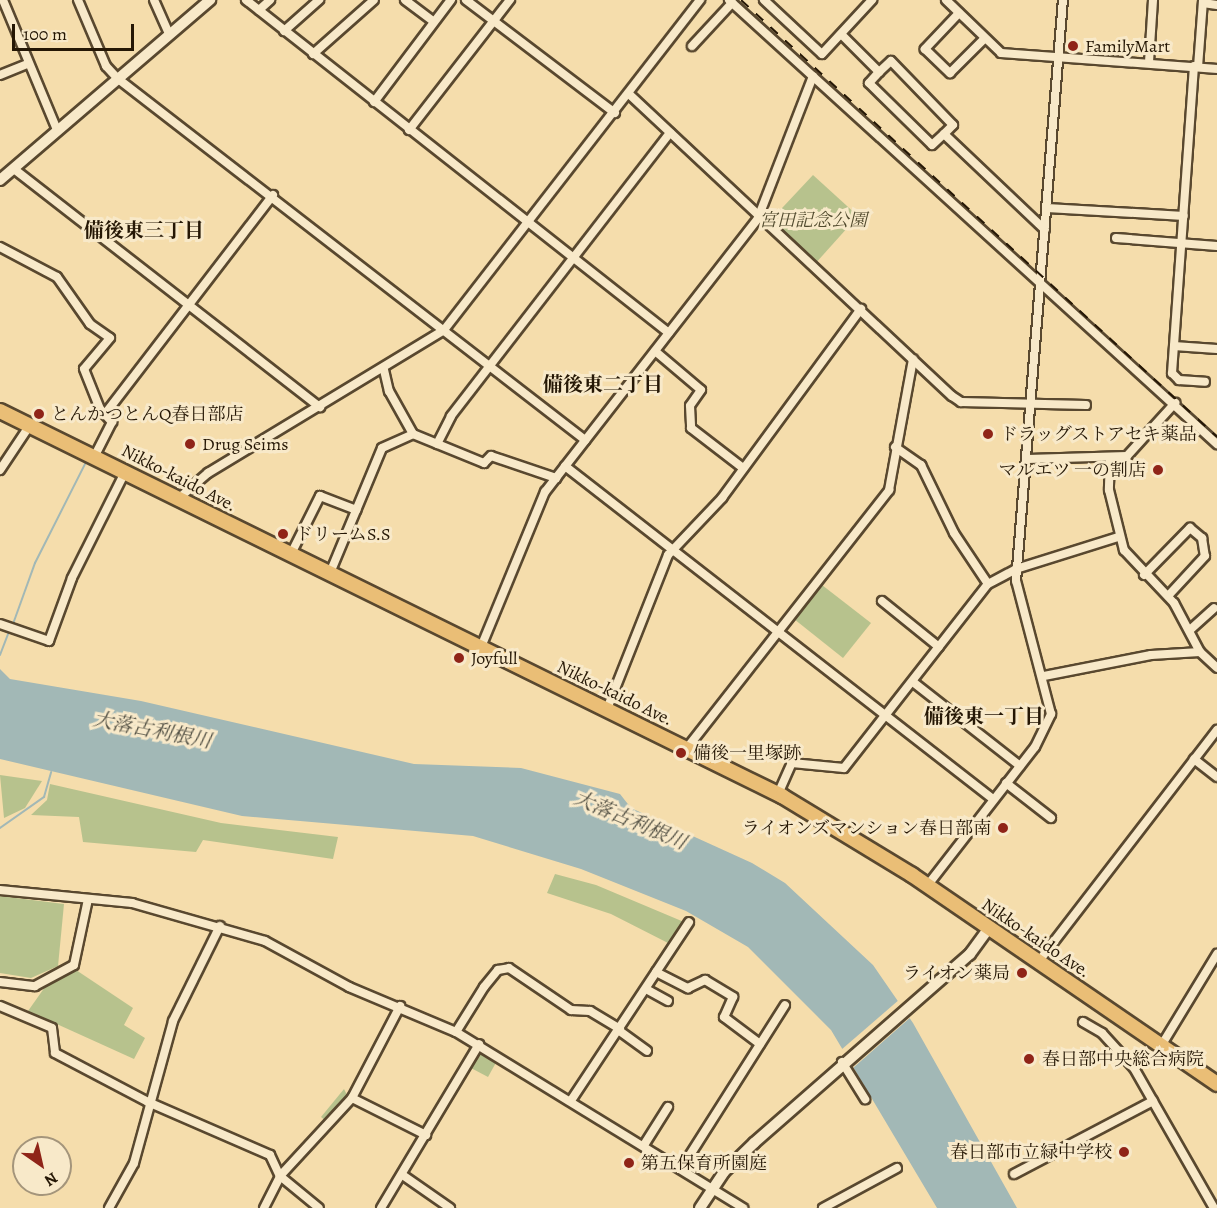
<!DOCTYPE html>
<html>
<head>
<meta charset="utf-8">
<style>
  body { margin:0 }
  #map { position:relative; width:1217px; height:1208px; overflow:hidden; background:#f5ddac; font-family:Alegreya,"Noto Serif JP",serif }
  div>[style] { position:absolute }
  .green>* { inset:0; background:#b7c28d }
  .water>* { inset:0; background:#a2b8b6 }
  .pier>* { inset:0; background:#f5ddac }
  .stream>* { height:2px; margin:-1px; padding:0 1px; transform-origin:1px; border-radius:1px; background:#a2b8b6 }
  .roads { filter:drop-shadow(2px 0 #59482f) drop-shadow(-2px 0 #59482f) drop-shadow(0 2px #59482f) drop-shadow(0 -2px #59482f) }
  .minor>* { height:8px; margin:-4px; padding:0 4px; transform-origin:4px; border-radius:4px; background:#f8e9c9 }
  .tertiary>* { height:10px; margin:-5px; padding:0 5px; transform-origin:5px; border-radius:5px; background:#f8e9c9 }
  .trunk>* { height:14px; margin:-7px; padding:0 7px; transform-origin:7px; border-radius:7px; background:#eabe76 }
  .rail>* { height:2px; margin-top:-1px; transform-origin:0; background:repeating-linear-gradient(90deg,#251705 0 10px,transparent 0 20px) }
  .dots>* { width:16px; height:16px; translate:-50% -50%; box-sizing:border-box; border:3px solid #f8e9c9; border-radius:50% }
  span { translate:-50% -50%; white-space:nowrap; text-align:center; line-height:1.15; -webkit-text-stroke:6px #f8e9c9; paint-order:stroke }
  .poi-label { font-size:18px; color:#251705 }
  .left { translate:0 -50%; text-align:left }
  .right { translate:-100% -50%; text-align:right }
  .park-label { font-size:18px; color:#514a2e; font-style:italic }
  .street-label { font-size:18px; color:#251705 }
  .neighbourhood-label { font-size:20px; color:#251705; font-weight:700 }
  .water-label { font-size:20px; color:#514f43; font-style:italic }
  .north { position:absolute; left:12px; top:1136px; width:60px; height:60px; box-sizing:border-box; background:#f8e9c9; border:2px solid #a4957b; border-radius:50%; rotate:146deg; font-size:16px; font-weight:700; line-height:24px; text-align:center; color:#251705 }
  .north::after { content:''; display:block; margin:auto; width:21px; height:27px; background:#8f2418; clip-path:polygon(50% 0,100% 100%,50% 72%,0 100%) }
  .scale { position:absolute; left:12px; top:24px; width:122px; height:27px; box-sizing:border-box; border:3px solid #251705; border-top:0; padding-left:8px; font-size:18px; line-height:21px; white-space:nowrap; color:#251705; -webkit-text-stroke:4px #f8e9c9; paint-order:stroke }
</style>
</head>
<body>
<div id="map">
  <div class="green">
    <div style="clip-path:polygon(813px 175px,858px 216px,814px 265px,768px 223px)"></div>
    <div style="clip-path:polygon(822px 585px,871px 623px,843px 658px,794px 619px)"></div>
    <div style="clip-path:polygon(0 775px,42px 781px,25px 808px,4px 818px)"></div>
    <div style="clip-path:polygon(50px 784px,221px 823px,338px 837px,333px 859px,203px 840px,196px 852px,83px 842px,79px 817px,31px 815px,47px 800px)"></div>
    <div style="clip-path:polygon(555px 874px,596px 885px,684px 922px,670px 944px,611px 914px,547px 893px)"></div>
    <div style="clip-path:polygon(0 896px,64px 904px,58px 966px,31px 978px,0 973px)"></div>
    <div style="clip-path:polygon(76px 970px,133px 1008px,124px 1025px,145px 1038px,134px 1059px,28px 1011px,45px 987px)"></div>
    <div style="clip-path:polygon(483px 1051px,498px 1059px,488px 1077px,471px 1068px)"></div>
    <div style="clip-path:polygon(344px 1089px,348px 1097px,326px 1121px,321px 1117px)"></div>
  </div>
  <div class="water">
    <div style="clip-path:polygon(0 669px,10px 679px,141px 701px,414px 764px,521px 768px,620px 794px,631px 808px,752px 863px,785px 883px,873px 965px,913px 1023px,1017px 1208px,937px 1208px,831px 1030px,748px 947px,686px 911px,581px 869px,473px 836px,242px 816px,0 759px)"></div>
  </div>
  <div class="pier">
    <div style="clip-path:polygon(900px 999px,912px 1016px,853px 1068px,841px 1050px)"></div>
  </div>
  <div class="stream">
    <div style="left:13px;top:624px;width:65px;rotate:-70.2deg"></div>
    <div style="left:35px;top:563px;width:115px;rotate:-63.2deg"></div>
    <div style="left:0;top:655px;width:28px;rotate:-69deg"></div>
    <div style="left:0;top:828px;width:54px;rotate:-35.2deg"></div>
    <div style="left:44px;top:797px;width:26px;rotate:-74deg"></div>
  </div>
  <div class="roads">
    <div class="minor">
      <div style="left:3px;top:0;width:141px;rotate:67.4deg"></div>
      <div style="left:78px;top:0;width:72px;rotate:67deg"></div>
      <div style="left:106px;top:66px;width:16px;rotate:47deg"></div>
      <div style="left:117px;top:78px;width:592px;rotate:37.72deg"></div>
      <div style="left:154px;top:0;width:37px;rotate:66deg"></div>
      <div style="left:246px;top:0;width:538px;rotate:38.21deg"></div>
      <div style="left:405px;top:0;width:36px;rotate:37deg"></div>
      <div style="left:466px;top:0;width:187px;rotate:37.2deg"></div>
      <div style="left:729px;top:0;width:660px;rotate:42.3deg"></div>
      <div style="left:764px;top:0;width:79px;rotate:43deg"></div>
      <div style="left:822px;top:54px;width:74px;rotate:-47.2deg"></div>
      <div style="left:946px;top:0;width:76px;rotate:43.9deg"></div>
      <div style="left:1001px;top:53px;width:217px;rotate:4.2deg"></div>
      <div style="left:1203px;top:3px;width:14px;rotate:8deg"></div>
      <div style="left:259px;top:10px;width:15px;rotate:-42deg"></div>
      <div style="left:959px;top:13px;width:50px;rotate:133.4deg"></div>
      <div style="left:925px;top:49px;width:35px;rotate:44deg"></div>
      <div style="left:950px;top:73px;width:48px;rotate:-45deg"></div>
      <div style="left:284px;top:31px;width:47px;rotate:-41.5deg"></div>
      <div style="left:841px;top:34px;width:54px;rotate:45deg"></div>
      <div style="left:879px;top:72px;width:16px;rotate:-43deg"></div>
      <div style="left:891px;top:61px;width:89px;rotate:45.9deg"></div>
      <div style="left:953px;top:125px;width:13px;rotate:135deg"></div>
      <div style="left:944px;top:134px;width:139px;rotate:43.5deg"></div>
      <div style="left:692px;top:46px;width:59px;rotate:-47.1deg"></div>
      <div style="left:313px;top:54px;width:81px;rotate:-41.5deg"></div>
      <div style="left:1149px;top:62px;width:62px;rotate:-86.3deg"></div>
      <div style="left:1194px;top:66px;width:308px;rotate:94.1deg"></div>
      <div style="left:1172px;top:373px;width:10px;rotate:45deg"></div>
      <div style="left:1179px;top:380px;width:26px;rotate:4deg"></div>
      <div style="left:1198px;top:67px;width:67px;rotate:-85.7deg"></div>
      <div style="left:879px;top:72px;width:15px;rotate:132deg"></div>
      <div style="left:869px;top:83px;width:88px;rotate:44.5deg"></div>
      <div style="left:932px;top:145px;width:16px;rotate:-43deg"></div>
      <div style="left:0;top:75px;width:31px;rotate:-22deg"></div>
      <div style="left:629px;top:94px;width:442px;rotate:43.1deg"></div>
      <div style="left:952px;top:396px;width:11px;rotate:34deg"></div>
      <div style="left:961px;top:402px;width:125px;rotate:1.4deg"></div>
      <div style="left:374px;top:102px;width:128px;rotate:-53deg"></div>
      <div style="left:409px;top:130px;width:165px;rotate:-52.2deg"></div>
      <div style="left:14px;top:169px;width:388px;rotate:37.9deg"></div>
      <div style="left:1047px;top:208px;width:137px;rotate:3.3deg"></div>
      <div style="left:1116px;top:238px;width:101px;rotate:4.5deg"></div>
      <div style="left:0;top:247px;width:64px;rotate:27.8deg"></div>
      <div style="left:57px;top:277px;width:57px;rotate:54.9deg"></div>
      <div style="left:90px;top:324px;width:24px;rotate:35deg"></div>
      <div style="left:110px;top:338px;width:40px;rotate:130deg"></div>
      <div style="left:84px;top:369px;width:43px;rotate:68.2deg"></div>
      <div style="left:100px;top:409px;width:18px;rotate:47deg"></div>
      <div style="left:112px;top:422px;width:38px;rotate:117deg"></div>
      <div style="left:1174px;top:346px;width:43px;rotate:4deg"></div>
      <div style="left:655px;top:351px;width:60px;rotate:40.3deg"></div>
      <div style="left:701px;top:390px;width:19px;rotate:125deg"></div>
      <div style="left:690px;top:406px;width:22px;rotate:87deg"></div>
      <div style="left:691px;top:428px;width:66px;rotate:37.6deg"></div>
      <div style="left:384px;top:370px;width:22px;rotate:77deg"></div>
      <div style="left:389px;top:391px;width:49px;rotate:60.8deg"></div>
      <div style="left:413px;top:434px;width:77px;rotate:22.2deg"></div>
      <div style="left:484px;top:463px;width:10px;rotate:-45deg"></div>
      <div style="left:491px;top:456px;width:69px;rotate:18.7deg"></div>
      <div style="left:105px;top:414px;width:276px;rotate:-52.5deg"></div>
      <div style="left:437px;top:444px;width:31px;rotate:-63deg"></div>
      <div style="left:451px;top:416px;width:358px;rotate:-52.3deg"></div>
      <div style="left:895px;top:447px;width:32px;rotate:35deg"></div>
      <div style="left:921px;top:465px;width:76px;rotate:64.1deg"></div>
      <div style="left:954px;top:533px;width:61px;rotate:56.3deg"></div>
      <div style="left:1110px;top:457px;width:33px;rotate:92deg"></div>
      <div style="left:1109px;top:490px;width:62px;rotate:76deg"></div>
      <div style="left:1124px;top:550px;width:73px;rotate:46.7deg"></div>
      <div style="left:1174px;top:603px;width:55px;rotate:62deg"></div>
      <div style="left:1200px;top:652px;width:23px;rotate:43deg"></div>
      <div style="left:1028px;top:459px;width:99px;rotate:-1.7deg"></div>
      <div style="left:1127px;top:456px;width:72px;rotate:-47.8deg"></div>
      <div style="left:565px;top:466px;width:542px;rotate:37.88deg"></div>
      <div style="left:0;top:470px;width:54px;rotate:-56.3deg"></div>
      <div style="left:178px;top:499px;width:40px;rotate:-41deg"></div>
      <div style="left:208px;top:473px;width:276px;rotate:-31.2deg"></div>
      <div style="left:444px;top:330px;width:418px;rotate:-52.2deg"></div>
      <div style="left:291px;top:554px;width:65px;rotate:-63.4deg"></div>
      <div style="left:320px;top:496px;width:39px;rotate:21deg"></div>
      <div style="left:330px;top:573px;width:135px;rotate:-67.4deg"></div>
      <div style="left:382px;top:448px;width:34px;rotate:-24deg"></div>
      <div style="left:1144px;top:575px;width:66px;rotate:-45.6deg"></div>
      <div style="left:1190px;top:528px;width:16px;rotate:40deg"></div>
      <div style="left:1202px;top:538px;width:18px;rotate:81deg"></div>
      <div style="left:1205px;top:556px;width:54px;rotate:132.8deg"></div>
      <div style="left:882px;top:601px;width:73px;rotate:38.9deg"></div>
      <div style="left:0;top:624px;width:52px;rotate:19.1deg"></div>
      <div style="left:49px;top:641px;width:67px;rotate:-69.9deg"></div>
      <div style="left:72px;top:578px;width:119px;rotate:-63.4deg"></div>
      <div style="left:1191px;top:629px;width:31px;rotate:-42deg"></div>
      <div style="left:481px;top:647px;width:168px;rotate:-67.6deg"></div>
      <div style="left:545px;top:492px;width:347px;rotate:-52.1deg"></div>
      <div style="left:758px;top:218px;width:152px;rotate:-68.8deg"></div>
      <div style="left:1044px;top:676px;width:109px;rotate:-11.1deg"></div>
      <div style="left:1151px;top:655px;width:49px;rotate:-3.5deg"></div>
      <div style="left:913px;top:682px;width:136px;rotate:38.1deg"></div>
      <div style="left:607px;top:709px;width:166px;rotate:-68.4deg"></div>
      <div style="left:668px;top:555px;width:79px;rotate:-46.5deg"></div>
      <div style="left:722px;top:498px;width:235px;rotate:-53.7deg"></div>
      <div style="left:687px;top:748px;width:328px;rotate:-51.9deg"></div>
      <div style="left:889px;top:490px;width:133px;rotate:-79.6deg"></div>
      <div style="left:1194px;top:759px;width:29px;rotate:38deg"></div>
      <div style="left:1006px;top:783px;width:57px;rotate:37.9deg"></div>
      <div style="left:778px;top:794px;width:34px;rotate:-66deg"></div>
      <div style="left:792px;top:763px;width:52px;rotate:5.5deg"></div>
      <div style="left:844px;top:768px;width:234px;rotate:-52deg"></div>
      <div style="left:988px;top:584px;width:32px;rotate:-28deg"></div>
      <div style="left:1016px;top:569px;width:107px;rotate:-17.4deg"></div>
      <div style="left:927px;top:886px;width:176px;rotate:-52.2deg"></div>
      <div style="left:1035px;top:747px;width:37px;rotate:-64deg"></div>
      <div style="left:1051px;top:714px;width:138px;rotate:-104.7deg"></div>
      <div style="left:1016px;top:581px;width:583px;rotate:-85.38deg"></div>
      <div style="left:0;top:890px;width:133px;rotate:5.6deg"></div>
      <div style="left:132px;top:903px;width:138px;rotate:15.9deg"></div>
      <div style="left:265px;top:941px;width:96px;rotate:28.7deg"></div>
      <div style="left:349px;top:987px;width:116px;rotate:22.8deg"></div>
      <div style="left:456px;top:1032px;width:337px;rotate:31.5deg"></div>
      <div style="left:1039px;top:961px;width:292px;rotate:-52.4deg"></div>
      <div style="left:656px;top:972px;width:36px;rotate:27deg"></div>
      <div style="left:688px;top:988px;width:19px;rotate:-25deg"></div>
      <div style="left:705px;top:980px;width:33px;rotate:31deg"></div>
      <div style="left:733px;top:997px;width:22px;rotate:114deg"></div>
      <div style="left:724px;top:1017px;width:45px;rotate:36.9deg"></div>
      <div style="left:0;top:982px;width:35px;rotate:7deg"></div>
      <div style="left:35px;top:986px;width:44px;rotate:-28.3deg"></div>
      <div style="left:74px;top:965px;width:67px;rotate:-78deg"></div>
      <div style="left:646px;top:989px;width:25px;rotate:29deg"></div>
      <div style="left:0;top:1006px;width:56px;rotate:22.9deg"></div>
      <div style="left:52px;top:1028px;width:25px;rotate:83deg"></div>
      <div style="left:55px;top:1053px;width:105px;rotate:27.8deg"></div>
      <div style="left:148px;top:1102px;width:133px;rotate:23.5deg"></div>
      <div style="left:270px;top:1155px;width:23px;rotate:65deg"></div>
      <div style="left:280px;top:1176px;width:50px;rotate:39.4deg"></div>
      <div style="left:1083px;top:1022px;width:22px;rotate:30deg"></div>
      <div style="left:1102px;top:1033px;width:47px;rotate:47.6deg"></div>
      <div style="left:1134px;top:1068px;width:161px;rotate:60.3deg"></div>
      <div style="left:456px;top:1032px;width:53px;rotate:-58.1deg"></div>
      <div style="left:484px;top:987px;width:22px;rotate:-51deg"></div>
      <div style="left:498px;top:970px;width:11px;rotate:-10deg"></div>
      <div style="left:509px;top:968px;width:75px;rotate:34.1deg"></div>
      <div style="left:571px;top:1010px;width:19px;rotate:3deg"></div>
      <div style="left:590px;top:1011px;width:35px;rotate:31deg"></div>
      <div style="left:621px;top:1032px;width:32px;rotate:36deg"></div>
      <div style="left:1161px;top:1046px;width:108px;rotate:-58.7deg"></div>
      <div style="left:842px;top:1062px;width:44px;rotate:58.1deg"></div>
      <div style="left:352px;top:1098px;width:83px;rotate:26.6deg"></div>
      <div style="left:572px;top:1099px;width:212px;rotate:-56.5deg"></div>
      <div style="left:644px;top:1145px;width:45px;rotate:-57.7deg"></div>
      <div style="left:681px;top:1169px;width:194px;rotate:-57.6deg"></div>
      <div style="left:1014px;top:1174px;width:157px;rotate:-27.7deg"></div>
      <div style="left:404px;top:1176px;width:56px;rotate:34.8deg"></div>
      <div style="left:109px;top:1208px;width:51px;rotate:-60.9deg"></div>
      <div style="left:134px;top:1163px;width:147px;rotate:-74.6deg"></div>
      <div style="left:173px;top:1021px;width:106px;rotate:-63.7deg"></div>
      <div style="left:264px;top:1208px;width:36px;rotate:-63deg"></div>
      <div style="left:280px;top:1176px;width:106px;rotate:-47.3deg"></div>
      <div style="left:352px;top:1098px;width:104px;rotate:-62.4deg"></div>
      <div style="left:381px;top:1208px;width:191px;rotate:-59.1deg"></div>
      <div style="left:823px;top:1208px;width:84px;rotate:-28.4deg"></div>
    </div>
    <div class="tertiary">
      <div style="left:0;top:180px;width:277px;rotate:-40.6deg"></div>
      <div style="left:700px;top:1208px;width:43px;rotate:-56.3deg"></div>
      <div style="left:724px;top:1172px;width:42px;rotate:-44deg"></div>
      <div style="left:754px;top:1143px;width:287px;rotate:-41.2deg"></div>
      <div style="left:970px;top:954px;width:32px;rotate:-54deg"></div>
    </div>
    <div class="trunk">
      <div style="left:0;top:411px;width:872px;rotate:26.21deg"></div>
      <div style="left:782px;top:796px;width:152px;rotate:31.3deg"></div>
      <div style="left:912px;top:875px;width:370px;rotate:34.4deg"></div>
    </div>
  </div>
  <div class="rail">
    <div style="left:741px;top:0;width:646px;rotate:42.55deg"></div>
  </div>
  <div class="dots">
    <div style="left:1073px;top:46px;background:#8f2418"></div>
    <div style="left:39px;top:414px;background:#8f2418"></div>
    <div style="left:988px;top:434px;background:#8f2418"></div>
    <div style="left:190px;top:444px;background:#8f2418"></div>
    <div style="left:1158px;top:470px;background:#8f2418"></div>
    <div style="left:283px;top:534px;background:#8f2418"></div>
    <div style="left:459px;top:658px;background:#8f2418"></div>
    <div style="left:681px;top:753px;background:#8f2418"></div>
    <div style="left:1003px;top:828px;background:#8f2418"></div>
    <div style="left:1022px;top:973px;background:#8f2418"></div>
    <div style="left:1029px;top:1059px;background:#8f2418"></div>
    <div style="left:1124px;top:1152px;background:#8f2418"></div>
    <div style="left:629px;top:1163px;background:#8f2418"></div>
  </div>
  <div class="poi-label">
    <span class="left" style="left:1085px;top:46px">FamilyMart</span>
    <span class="left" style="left:51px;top:414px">とんかつとんQ春日部店</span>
    <span class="left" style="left:1000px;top:434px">ドラッグストアセキ薬品</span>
    <span class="left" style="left:202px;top:444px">Drug Seims</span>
    <span class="right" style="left:1146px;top:470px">マルエツ 一の割店</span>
    <span class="left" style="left:295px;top:534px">ドリームS.S</span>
    <span class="left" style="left:471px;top:658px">Joyfull</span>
    <span class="left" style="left:693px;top:753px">備後一里塚跡</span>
    <span class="right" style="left:991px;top:828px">ライオンズマンション春日部南</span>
    <span class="right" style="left:1010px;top:973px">ライオン薬局</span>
    <span class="left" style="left:1042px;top:1059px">春日部中央総合病院</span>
    <span class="right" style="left:1112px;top:1152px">春日部市立緑中学校</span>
    <span class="left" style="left:641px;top:1163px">第五保育所園庭</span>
  </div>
  <div class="park-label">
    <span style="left:813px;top:220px">宮田記念公園</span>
  </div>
  <div class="street-label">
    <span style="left:179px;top:478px;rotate:27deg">Nikko-kaido Ave.</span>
    <span style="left:615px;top:693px;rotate:26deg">Nikko-kaido Ave.</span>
    <span style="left:1036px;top:938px;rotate:34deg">Nikko-kaido Ave.</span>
  </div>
  <div class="neighbourhood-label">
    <span style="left:144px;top:230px">備後東三丁目</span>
    <span style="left:603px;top:384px">備後東二丁目</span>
    <span style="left:984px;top:716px">備後東一丁目</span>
  </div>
  <div class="water-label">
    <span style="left:152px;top:730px;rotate:11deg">大落古利根川</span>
    <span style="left:630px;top:820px;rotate:23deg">大落古利根川</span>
  </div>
  <div class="north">N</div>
  <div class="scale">100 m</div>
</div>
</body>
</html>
